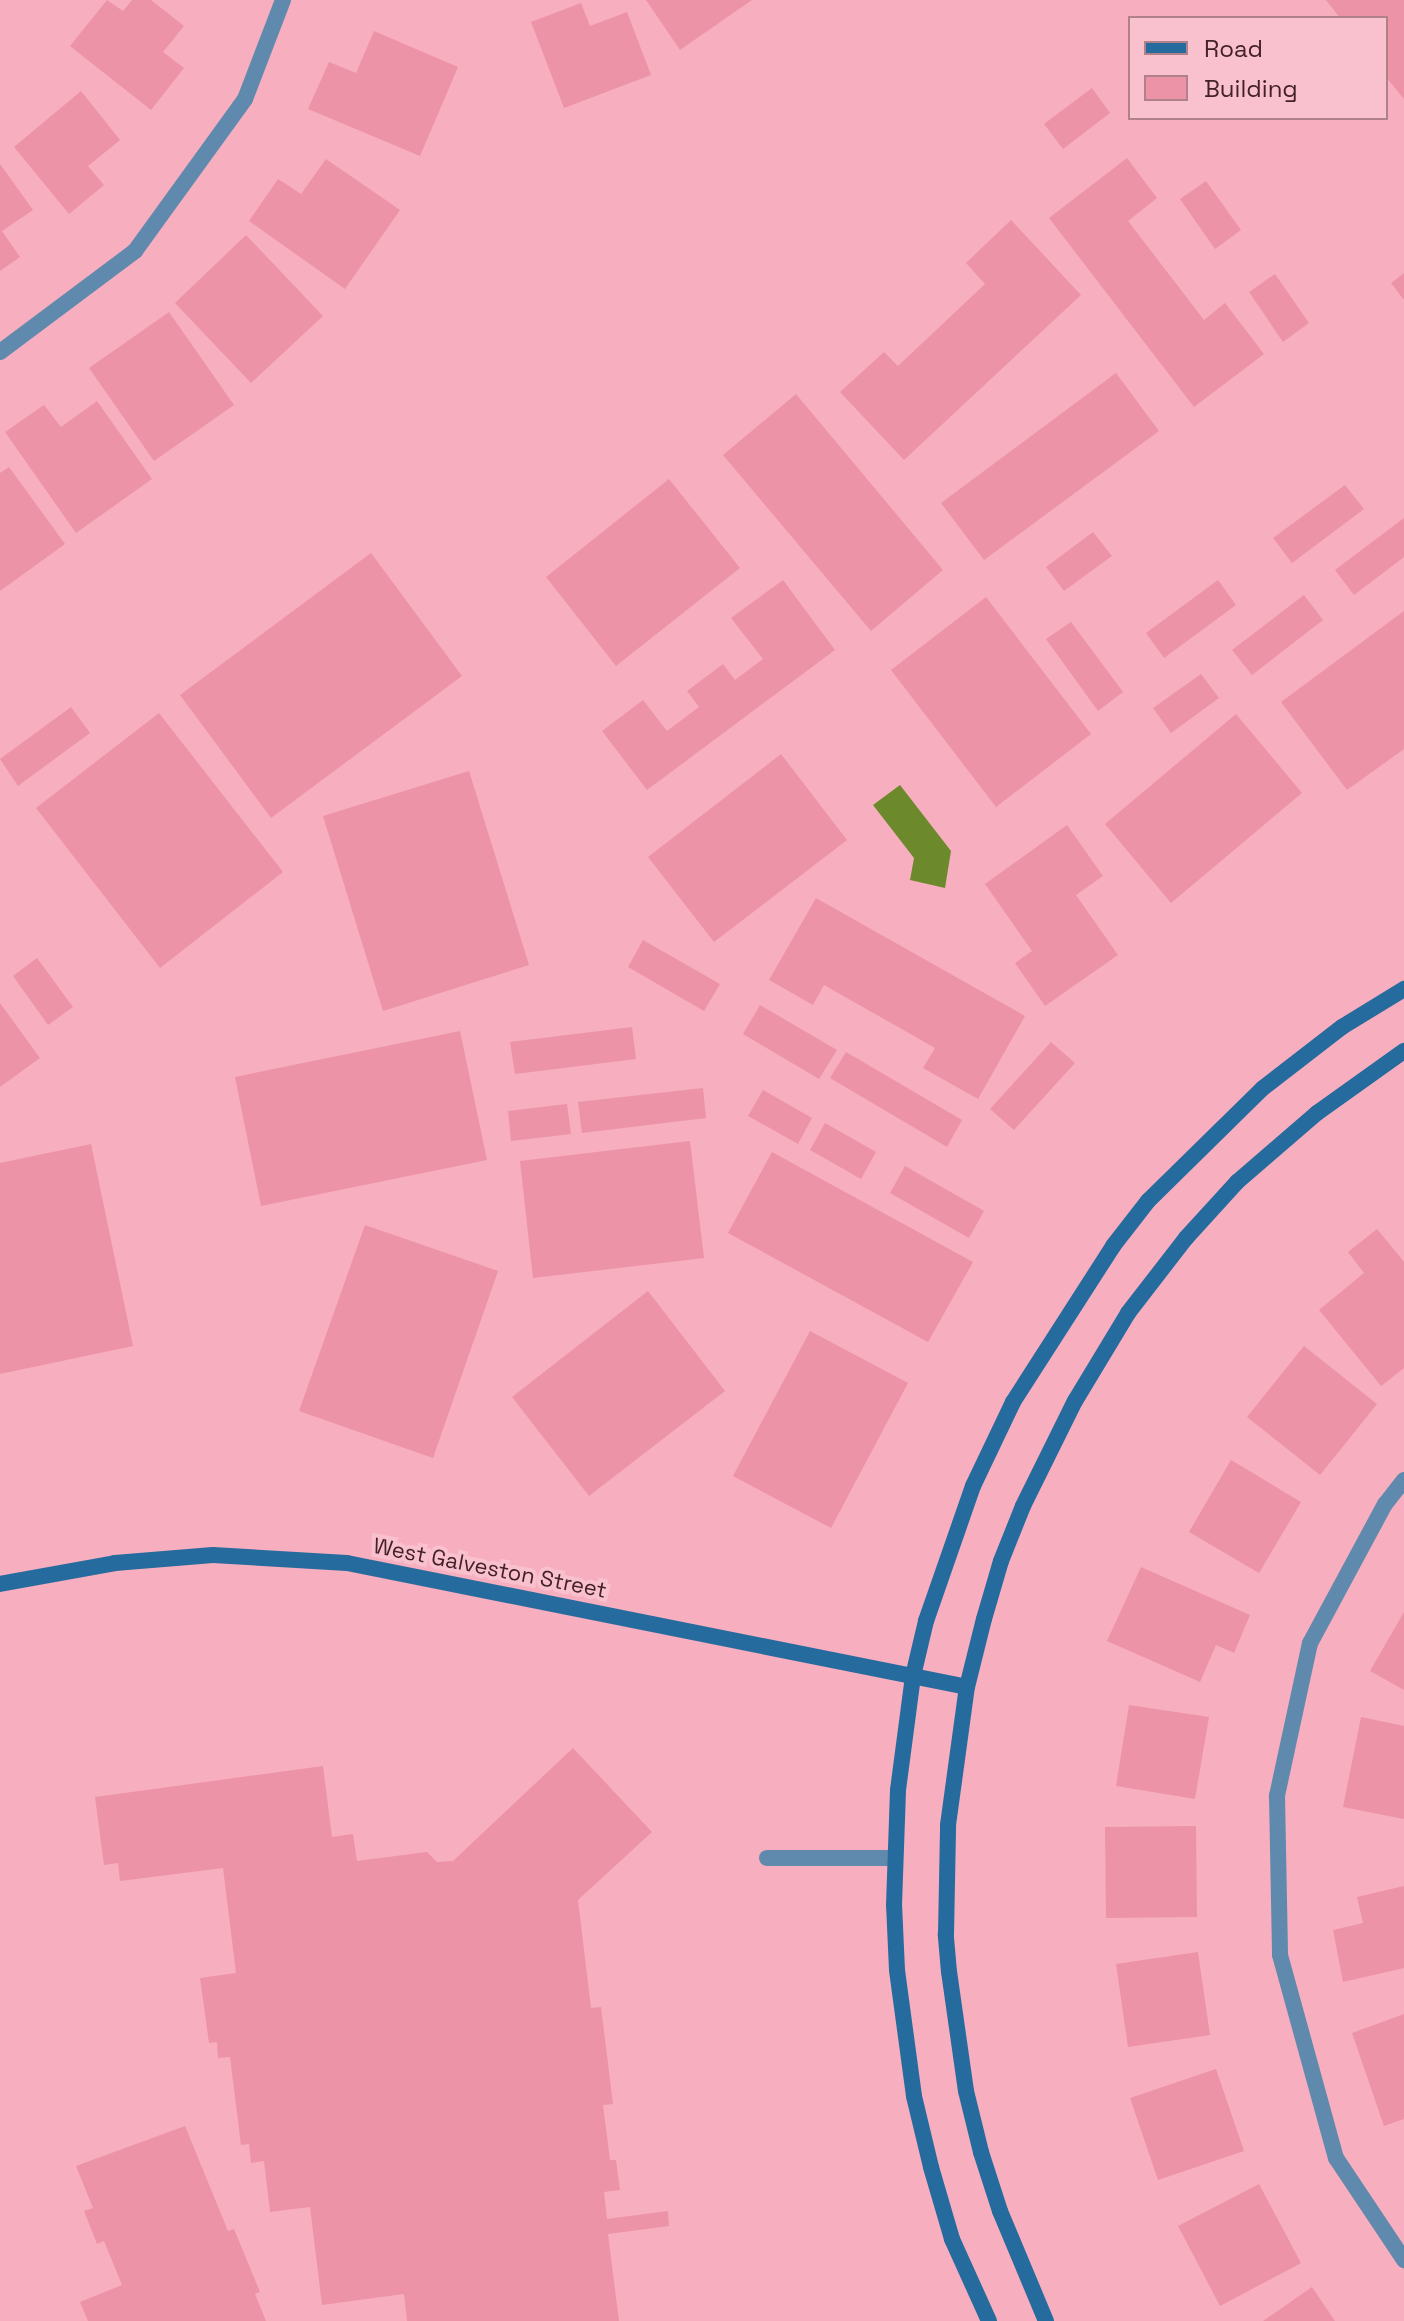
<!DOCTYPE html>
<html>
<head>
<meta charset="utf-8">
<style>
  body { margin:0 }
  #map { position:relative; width:1404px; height:2321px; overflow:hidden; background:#f7aebe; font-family:"Space Grotesk",sans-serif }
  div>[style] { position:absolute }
  .water>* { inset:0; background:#6c8a2b }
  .building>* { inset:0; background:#ec93a8 }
  .lane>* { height:16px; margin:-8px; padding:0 8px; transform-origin:8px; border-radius:8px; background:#608aad }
  .street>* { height:16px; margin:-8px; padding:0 8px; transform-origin:8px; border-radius:8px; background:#608aad }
  .secondary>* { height:16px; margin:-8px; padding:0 8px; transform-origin:8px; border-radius:8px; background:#266b9e }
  span { translate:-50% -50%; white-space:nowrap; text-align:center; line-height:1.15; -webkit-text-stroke:8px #f9c1cd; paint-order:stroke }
  .street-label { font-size:22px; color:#442129 }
  .legend { position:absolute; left:1128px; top:16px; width:260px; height:104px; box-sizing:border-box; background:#f9c1cd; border:2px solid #b1818b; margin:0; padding:10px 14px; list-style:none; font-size:24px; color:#442129 }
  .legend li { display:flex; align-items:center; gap:16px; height:40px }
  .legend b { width:40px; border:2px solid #b1818b }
</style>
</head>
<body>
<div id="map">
  <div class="water">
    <div style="clip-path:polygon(900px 785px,951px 851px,945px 888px,910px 880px,914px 858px,873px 805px)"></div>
  </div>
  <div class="building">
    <div style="clip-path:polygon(107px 0,123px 11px,132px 0,151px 0,184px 26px,163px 52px,184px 68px,151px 110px,70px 46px)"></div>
    <div style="clip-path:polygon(646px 0,752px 0,680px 50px)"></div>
    <div style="clip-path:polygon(1326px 0,1404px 0,1404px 99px,1386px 77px,1386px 18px,1340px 18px)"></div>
    <div style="clip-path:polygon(581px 3px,590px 26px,627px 12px,651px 75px,564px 108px,531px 22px)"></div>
    <div style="clip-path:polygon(374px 31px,458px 67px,420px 156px,308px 109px,329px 62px,356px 73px)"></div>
    <div style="clip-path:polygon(1092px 88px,1110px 113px,1063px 149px,1044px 124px)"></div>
    <div style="clip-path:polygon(81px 91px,120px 140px,88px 166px,104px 185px,69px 214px,14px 147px)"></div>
    <div style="clip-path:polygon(1127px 158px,1157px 198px,1128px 221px,1204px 320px,1225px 303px,1264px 354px,1194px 407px,1049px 218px)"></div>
    <div style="clip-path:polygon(326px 159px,400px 210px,345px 289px,249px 221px,278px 179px,301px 194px)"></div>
    <div style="clip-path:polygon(0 164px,33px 210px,2px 231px,20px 257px,0 271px)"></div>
    <div style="clip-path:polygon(1206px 181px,1241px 230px,1215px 249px,1180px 199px)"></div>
    <div style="clip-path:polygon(1011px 220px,1081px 295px,904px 460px,840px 392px,884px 352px,898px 366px,985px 284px,966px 263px)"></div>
    <div style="clip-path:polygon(246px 235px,323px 316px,251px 383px,175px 303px)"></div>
    <div style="clip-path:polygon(1404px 273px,1404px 300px,1391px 283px)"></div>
    <div style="clip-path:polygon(1275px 274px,1309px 323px,1283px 342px,1249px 292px)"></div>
    <div style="clip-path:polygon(169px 312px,234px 405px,154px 461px,89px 368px)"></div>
    <div style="clip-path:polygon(1116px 373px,1159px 431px,984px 560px,941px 503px)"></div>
    <div style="clip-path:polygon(796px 394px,943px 570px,871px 631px,723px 455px)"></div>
    <div style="clip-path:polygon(97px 401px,152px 479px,76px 533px,5px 432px,44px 405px,61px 427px)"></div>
    <div style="clip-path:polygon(9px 467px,65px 544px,0 591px,0 473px)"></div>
    <div style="clip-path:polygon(669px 479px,740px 568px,616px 666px,546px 577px)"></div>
    <div style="clip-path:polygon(1345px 485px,1364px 509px,1292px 563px,1273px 538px)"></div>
    <div style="clip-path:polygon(1404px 518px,1404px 557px,1354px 595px,1335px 570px)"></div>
    <div style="clip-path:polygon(1093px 532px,1112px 556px,1064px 591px,1046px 567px)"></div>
    <div style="clip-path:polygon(371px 553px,462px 676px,271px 818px,180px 695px)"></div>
    <div style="clip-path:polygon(783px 580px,835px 650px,647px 790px,602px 731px,643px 700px,667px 731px,699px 707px,687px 691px,723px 664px,735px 680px,763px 659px,731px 618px)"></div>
    <div style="clip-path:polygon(1218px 580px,1236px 605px,1164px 658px,1146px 633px)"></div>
    <div style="clip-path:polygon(1304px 595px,1323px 620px,1252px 675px,1232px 650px)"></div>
    <div style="clip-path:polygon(986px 597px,1091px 734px,996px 807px,891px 670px)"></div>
    <div style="clip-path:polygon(1404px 611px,1404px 749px,1347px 790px,1281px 702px)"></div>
    <div style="clip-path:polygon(1071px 622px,1123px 692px,1098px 711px,1046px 639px)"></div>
    <div style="clip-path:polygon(1201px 674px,1219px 698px,1171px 733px,1153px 708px)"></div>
    <div style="clip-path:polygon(71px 707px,90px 733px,18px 786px,0 759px)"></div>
    <div style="clip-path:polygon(159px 713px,283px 872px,160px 968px,36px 808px)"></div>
    <div style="clip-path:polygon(1236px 714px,1302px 793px,1171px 903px,1105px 824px)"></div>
    <div style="clip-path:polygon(781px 754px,847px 840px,714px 942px,648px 857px)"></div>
    <div style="clip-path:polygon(469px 771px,529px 965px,383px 1011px,323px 816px)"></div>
    <div style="clip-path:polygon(1067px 825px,1103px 876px,1076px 895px,1118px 955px,1045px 1006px,1015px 963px,1032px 951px,985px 884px)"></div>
    <div style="clip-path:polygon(816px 898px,1025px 1016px,978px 1099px,923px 1068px,935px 1048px,824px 985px,813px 1005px,769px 980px)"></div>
    <div style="clip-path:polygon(643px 940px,720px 984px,704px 1011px,628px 967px)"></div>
    <div style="clip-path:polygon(37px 958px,73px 1007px,48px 1025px,13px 976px)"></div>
    <div style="clip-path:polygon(0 1003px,40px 1058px,0 1087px)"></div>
    <div style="clip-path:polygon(760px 1005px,837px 1050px,819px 1079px,743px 1034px)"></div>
    <div style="clip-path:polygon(632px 1027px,636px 1059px,515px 1074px,510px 1042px)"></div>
    <div style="clip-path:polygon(460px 1031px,487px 1160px,261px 1206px,235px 1077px)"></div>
    <div style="clip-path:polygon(1051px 1042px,1075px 1063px,1014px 1130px,990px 1109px)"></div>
    <div style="clip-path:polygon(846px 1052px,962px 1120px,947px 1147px,830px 1078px)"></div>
    <div style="clip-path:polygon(703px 1088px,706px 1118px,582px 1133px,578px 1102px)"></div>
    <div style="clip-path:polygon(763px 1090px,812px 1118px,798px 1144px,748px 1116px)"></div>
    <div style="clip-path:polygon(567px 1104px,571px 1134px,511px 1141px,508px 1111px)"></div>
    <div style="clip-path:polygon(825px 1123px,876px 1152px,861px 1179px,810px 1150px)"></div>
    <div style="clip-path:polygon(690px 1141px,704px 1258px,533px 1278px,520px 1161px)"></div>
    <div style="clip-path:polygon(91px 1144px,133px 1346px,0 1374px,0 1163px)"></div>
    <div style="clip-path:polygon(772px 1152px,973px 1262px,928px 1342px,728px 1233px)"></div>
    <div style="clip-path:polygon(905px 1166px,984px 1211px,969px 1238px,890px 1193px)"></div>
    <div style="clip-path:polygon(365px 1225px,498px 1271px,433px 1458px,299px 1411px)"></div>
    <div style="clip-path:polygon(1377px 1229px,1404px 1262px,1404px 1368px,1381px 1386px,1319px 1310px,1364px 1273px,1348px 1252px)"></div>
    <div style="clip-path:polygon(648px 1291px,725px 1391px,589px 1496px,512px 1397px)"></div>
    <div style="clip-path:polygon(810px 1331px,908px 1383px,831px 1528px,733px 1476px)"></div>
    <div style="clip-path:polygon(1304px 1346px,1377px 1404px,1320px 1475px,1247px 1417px)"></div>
    <div style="clip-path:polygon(1231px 1460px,1301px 1502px,1259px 1573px,1189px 1532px)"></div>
    <div style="clip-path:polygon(1141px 1567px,1250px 1615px,1234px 1653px,1216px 1645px,1200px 1682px,1107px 1641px)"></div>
    <div style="clip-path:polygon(1404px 1612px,1404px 1690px,1370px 1671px)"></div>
    <div style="clip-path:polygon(1129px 1705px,1209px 1717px,1195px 1799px,1116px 1786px)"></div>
    <div style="clip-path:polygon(1361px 1717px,1404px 1726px,1404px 1819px,1343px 1807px)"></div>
    <div style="clip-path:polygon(573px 1748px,652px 1832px,578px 1900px,591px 2008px,601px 2007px,613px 2104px,603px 2105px,610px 2160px,616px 2160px,620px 2190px,604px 2192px,607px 2219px,668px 2211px,669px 2226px,608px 2234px,619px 2321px,407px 2321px,404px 2294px,322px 2305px,310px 2207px,270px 2212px,264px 2161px,251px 2163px,249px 2144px,241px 2145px,230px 2057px,218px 2058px,217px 2042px,209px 2043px,200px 1978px,236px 1973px,223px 1868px,120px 1881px,118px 1863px,104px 1865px,95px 1797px,323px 1766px,332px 1837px,353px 1834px,357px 1861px,427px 1852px,437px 1862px,453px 1861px)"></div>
    <div style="clip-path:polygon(1196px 1826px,1197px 1917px,1106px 1918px,1105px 1827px)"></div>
    <div style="clip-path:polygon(1404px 1886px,1404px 1968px,1343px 1982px,1333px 1930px,1363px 1923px,1357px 1897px)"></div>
    <div style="clip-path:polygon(1198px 1952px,1210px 2035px,1128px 2047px,1116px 1964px)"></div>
    <div style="clip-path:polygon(1404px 2014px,1404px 2119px,1384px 2126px,1352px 2033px)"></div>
    <div style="clip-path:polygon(1216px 2069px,1244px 2151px,1158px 2180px,1130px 2098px)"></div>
    <div style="clip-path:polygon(185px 2126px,228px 2231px,234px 2229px,260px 2292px,255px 2294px,266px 2321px,88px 2321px,80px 2302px,122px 2285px,104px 2241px,97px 2244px,84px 2211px,93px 2208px,76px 2166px)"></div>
    <div style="clip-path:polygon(1259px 2184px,1301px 2263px,1220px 2306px,1178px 2226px)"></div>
    <div style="clip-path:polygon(1312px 2287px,1335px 2321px,1263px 2321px)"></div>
  </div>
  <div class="lane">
    <div style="left:767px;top:1858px;width:127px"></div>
  </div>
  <div class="street">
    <div style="left:0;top:352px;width:169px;rotate:-36.8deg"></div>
    <div style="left:135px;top:251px;width:188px;rotate:-54.1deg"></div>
    <div style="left:245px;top:99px;width:106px;rotate:-69deg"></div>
    <div style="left:1404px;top:1480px;width:31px;rotate:128deg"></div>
    <div style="left:1385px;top:1504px;width:158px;rotate:118.3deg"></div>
    <div style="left:1310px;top:1643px;width:157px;rotate:102.2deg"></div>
    <div style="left:1277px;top:1796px;width:159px;rotate:88.9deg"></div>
    <div style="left:1280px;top:1955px;width:211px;rotate:74.6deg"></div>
    <div style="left:1336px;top:2158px;width:123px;rotate:56.3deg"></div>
  </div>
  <div class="secondary">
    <div style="left:0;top:1584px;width:117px;rotate:-10.3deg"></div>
    <div style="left:115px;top:1563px;width:98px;rotate:-4.7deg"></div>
    <div style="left:213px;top:1555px;width:134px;rotate:3.4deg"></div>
    <div style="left:347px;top:1563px;width:632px;rotate:11.31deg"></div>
    <div style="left:989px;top:2321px;width:90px;rotate:-114.3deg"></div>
    <div style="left:952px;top:2239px;width:75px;rotate:-106.3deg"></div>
    <div style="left:931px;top:2167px;width:73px;rotate:-103.5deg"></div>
    <div style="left:914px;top:2096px;width:127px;rotate:-97.7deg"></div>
    <div style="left:897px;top:1970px;width:65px;rotate:-92.6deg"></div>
    <div style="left:894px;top:1905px;width:115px;rotate:-88deg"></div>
    <div style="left:898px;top:1790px;width:115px;rotate:-82.5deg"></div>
    <div style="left:913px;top:1676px;width:57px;rotate:-76.7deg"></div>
    <div style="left:926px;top:1621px;width:143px;rotate:-70.8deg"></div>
    <div style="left:973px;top:1486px;width:93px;rotate:-64.5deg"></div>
    <div style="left:1013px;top:1402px;width:185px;rotate:-57.3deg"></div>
    <div style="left:1113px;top:1246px;width:57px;rotate:-52.1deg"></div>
    <div style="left:1148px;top:1201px;width:161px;rotate:-44.5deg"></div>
    <div style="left:1263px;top:1088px;width:100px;rotate:-37.7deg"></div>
    <div style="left:1342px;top:1027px;width:73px;rotate:-31.5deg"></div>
    <div style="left:1046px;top:2321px;width:119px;rotate:-112.7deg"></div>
    <div style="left:1000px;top:2211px;width:62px;rotate:-107.9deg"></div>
    <div style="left:981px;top:2152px;width:63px;rotate:-103.8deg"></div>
    <div style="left:966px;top:2091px;width:120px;rotate:-98.1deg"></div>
    <div style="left:949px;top:1972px;width:38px;rotate:-95deg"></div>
    <div style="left:946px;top:1934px;width:109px;rotate:-88.9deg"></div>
    <div style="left:948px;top:1825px;width:139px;rotate:-82.2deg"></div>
    <div style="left:967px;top:1687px;width:70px;rotate:-76deg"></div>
    <div style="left:984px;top:1619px;width:60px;rotate:-73.7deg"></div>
    <div style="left:1001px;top:1561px;width:59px;rotate:-68.2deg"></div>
    <div style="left:1023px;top:1506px;width:117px;rotate:-63.7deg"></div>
    <div style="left:1075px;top:1401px;width:103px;rotate:-58.9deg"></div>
    <div style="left:1128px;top:1313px;width:95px;rotate:-52.3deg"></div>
    <div style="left:1186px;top:1238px;width:76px;rotate:-47.7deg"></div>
    <div style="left:1237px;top:1182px;width:106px;rotate:-40.8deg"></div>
    <div style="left:1317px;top:1113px;width:107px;rotate:-35.5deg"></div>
  </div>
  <div class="street-label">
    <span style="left:490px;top:1568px;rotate:11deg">West Galveston Street</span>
  </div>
  <ul class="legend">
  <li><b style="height:10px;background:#266b9e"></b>Road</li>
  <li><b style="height:22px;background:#ec93a8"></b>Building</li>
  </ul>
</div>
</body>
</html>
